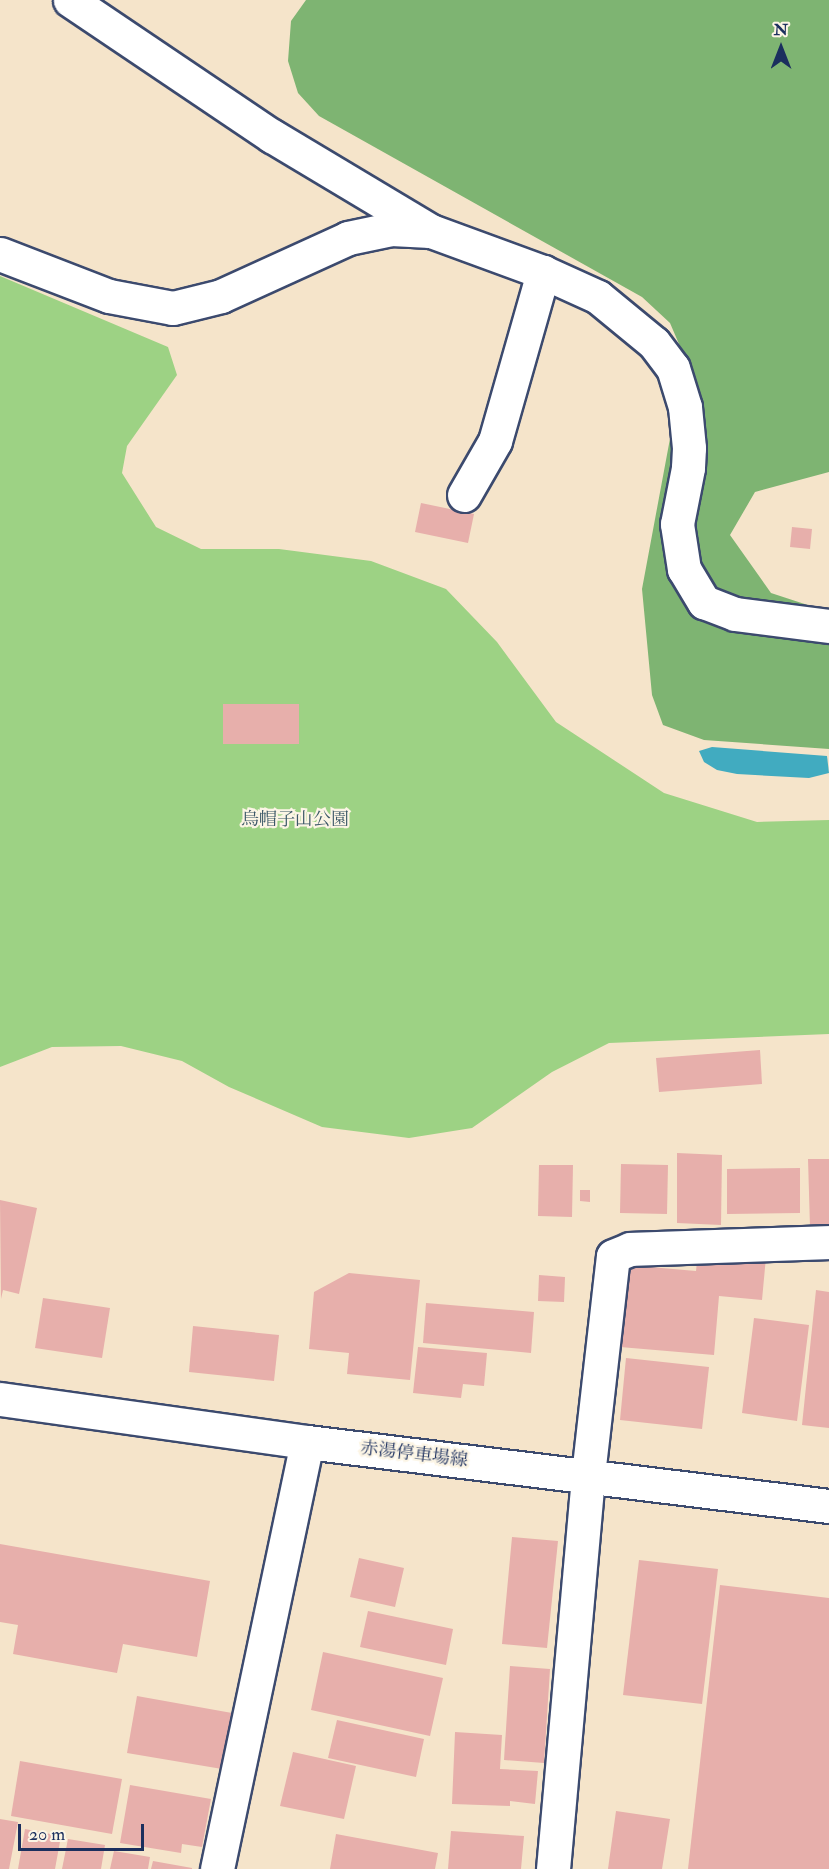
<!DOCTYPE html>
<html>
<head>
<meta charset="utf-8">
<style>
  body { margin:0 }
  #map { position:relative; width:829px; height:1869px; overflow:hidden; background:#f5e4ca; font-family:"IM FELL Double Pica","Noto Serif JP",serif }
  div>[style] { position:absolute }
  .green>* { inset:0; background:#9dd284 }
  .forest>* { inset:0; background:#7eb472 }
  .water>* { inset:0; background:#41abc0 }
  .building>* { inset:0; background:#e7afab }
  .roads { filter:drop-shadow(2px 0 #3c4a6e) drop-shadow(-2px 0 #3c4a6e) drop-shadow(0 2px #3c4a6e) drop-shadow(0 -2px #3c4a6e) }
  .minor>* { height:33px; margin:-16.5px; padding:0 16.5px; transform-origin:16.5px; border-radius:16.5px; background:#fff }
  .major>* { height:33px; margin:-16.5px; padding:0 16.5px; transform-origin:16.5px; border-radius:16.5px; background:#fff }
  span { translate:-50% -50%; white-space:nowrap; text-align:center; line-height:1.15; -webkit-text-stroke:4.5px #fcf5e5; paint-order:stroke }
  .park-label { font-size:18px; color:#3c5868 }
  .street-label { font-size:18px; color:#1b2f5e }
  .north { position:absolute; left:751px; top:18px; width:60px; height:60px; -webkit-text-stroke:4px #fcf5e5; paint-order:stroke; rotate:0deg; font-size:16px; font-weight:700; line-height:24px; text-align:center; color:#1b2f5e }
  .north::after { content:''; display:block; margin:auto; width:21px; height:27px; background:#1b2f5e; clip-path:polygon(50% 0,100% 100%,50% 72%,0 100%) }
  .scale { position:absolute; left:18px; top:1824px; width:126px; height:27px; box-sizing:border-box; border:3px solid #1b2f5e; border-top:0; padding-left:8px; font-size:18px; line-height:21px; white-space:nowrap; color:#1b2f5e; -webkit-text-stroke:4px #fcf5e5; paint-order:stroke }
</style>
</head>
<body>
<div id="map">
  <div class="green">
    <div style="clip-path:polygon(0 276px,168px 347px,177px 375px,127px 446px,122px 473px,156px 527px,201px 549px,279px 549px,371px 561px,446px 589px,497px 642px,556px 722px,664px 793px,757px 822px,829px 820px,829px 1034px,609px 1043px,552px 1072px,472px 1128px,409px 1138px,322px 1127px,229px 1087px,182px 1061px,121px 1046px,52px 1047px,0 1067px)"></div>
  </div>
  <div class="forest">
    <div style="clip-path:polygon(306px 0,829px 0,829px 472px,755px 492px,730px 535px,771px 593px,829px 612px,829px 749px,704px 740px,663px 725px,652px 695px,642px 589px,685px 358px,670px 323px,642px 297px,319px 116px,298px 93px,288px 61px,291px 21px)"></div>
  </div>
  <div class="water">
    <div style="clip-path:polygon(712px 747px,827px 756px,829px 773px,809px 778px,737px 774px,717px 770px,704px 762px,699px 751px)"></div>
  </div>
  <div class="building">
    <div style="clip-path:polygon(421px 503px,474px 514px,468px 543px,415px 532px)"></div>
    <div style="clip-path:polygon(792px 527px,812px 529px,810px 549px,790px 547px)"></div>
    <div style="clip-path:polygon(223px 704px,299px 704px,299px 744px,223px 744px)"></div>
    <div style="clip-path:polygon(760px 1050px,762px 1084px,659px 1092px,656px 1058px)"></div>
    <div style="clip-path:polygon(677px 1153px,722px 1155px,721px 1225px,677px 1223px)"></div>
    <div style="clip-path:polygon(808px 1159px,829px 1159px,829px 1227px,810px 1227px)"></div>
    <div style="clip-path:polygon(621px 1164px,668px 1165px,667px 1214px,620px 1213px)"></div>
    <div style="clip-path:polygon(539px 1165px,573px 1165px,572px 1217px,538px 1216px)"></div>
    <div style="clip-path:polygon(800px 1168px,800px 1213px,727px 1214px,727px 1169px)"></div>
    <div style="clip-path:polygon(580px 1190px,590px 1190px,590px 1202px,580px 1201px)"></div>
    <div style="clip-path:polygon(0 1200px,37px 1208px,19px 1294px,3px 1290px,1px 1299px)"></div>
    <div style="clip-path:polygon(698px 1252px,766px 1257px,762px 1300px,719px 1296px,714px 1355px,620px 1347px,627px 1265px,696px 1271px)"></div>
    <div style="clip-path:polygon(349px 1273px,420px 1280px,410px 1380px,347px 1374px,349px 1353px,309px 1349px,314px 1292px)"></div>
    <div style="clip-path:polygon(539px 1275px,565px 1277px,564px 1302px,538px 1301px)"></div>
    <div style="clip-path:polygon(816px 1290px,829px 1292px,829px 1428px,802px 1425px)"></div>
    <div style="clip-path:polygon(43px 1298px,110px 1308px,102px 1358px,35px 1348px)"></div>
    <div style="clip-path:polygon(426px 1303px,534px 1312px,531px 1353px,423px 1343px)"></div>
    <div style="clip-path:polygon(754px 1318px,809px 1325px,797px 1421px,742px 1413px)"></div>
    <div style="clip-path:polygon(193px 1326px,279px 1335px,274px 1381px,189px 1372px)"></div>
    <div style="clip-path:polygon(418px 1347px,487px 1353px,484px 1386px,463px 1384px,461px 1398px,413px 1393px)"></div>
    <div style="clip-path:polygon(626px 1358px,709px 1367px,702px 1429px,620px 1420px)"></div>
    <div style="clip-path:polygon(512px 1537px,558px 1541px,547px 1648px,502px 1644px)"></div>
    <div style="clip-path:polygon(0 1544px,210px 1581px,197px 1657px,123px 1644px,117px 1673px,13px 1654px,18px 1625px,0 1622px)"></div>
    <div style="clip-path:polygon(359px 1558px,404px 1568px,395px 1607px,350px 1597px)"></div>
    <div style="clip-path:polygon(639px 1560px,718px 1569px,702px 1704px,623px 1695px)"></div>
    <div style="clip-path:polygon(720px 1585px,829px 1598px,829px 1869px,688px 1869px)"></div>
    <div style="clip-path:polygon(368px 1611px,453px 1629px,446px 1665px,360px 1647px)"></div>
    <div style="clip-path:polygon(323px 1652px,443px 1678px,430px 1736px,311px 1710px)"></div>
    <div style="clip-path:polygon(510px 1666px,550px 1669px,544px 1763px,504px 1760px)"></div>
    <div style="clip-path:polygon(137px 1696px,232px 1713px,222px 1769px,127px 1753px)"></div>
    <div style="clip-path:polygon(337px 1720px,424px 1739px,416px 1777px,328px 1758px)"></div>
    <div style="clip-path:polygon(455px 1732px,502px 1735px,500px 1769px,538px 1771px,535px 1804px,510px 1801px,510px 1806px,452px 1804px)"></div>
    <div style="clip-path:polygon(293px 1752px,356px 1766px,344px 1819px,280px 1806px)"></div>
    <div style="clip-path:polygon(20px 1761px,122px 1779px,112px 1834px,11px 1816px)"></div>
    <div style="clip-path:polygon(130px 1785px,211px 1799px,202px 1847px,182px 1844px,181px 1853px,120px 1843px)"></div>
    <div style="clip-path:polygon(616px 1811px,670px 1819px,662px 1869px,608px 1869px)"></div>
    <div style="clip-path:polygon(0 1819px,18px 1822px,9px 1869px,0 1869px)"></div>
    <div style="clip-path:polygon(25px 1829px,61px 1836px,55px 1869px,18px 1869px)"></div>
    <div style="clip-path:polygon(451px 1831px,524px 1836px,521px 1869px,448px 1869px)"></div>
    <div style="clip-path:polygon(336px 1834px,438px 1853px,435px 1869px,330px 1869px)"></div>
    <div style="clip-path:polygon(68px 1839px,105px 1845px,101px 1869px,62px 1869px)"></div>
    <div style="clip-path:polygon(114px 1851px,150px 1857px,148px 1869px,110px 1869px)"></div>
    <div style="clip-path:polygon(153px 1861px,192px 1868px,192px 1869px,151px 1869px)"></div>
  </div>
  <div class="roads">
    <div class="minor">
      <div style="left:70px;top:0;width:244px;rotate:34deg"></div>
      <div style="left:272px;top:136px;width:185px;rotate:30.9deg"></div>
      <div style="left:431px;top:231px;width:119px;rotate:20.1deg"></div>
      <div style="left:543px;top:272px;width:60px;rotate:24.4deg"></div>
      <div style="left:598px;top:297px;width:72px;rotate:39.4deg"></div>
      <div style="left:654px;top:343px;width:31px;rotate:53deg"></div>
      <div style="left:673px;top:368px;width:41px;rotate:72.9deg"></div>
      <div style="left:685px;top:407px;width:41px;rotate:84.4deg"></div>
      <div style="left:689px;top:448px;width:20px;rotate:93deg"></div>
      <div style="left:688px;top:468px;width:57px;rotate:101.1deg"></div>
      <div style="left:677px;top:524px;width:46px;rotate:81.2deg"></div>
      <div style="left:684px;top:569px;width:39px;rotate:59deg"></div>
      <div style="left:704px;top:602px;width:33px;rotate:21deg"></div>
      <div style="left:735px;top:614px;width:95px;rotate:7.3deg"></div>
      <div style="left:0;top:254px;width:117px;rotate:21.1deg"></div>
      <div style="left:109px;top:296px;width:65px;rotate:10.6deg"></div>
      <div style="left:173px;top:308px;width:49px;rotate:-14deg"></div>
      <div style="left:221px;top:296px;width:140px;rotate:-24.5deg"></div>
      <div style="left:348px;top:238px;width:44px;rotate:-11.8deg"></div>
      <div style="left:391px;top:229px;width:39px;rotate:3deg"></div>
      <div style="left:464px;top:495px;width:62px;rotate:-60.1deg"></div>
      <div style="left:495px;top:441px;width:176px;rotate:-74.1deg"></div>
      <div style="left:217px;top:1869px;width:436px;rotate:-78.1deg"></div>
      <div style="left:553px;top:1869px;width:396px;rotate:-84.9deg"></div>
      <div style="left:588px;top:1475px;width:220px;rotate:-83.5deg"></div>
      <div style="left:613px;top:1256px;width:18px;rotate:-22deg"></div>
      <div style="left:630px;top:1249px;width:199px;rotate:-2deg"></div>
    </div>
    <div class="major">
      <div style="left:0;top:1399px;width:310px;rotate:8deg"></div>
      <div style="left:307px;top:1442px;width:526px;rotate:6.99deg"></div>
    </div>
  </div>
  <div class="park-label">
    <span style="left:295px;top:820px">烏帽子山公園</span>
  </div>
  <div class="street-label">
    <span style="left:414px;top:1455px;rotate:7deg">赤湯停車場線</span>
  </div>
  <div class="north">N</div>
  <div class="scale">20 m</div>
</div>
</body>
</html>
